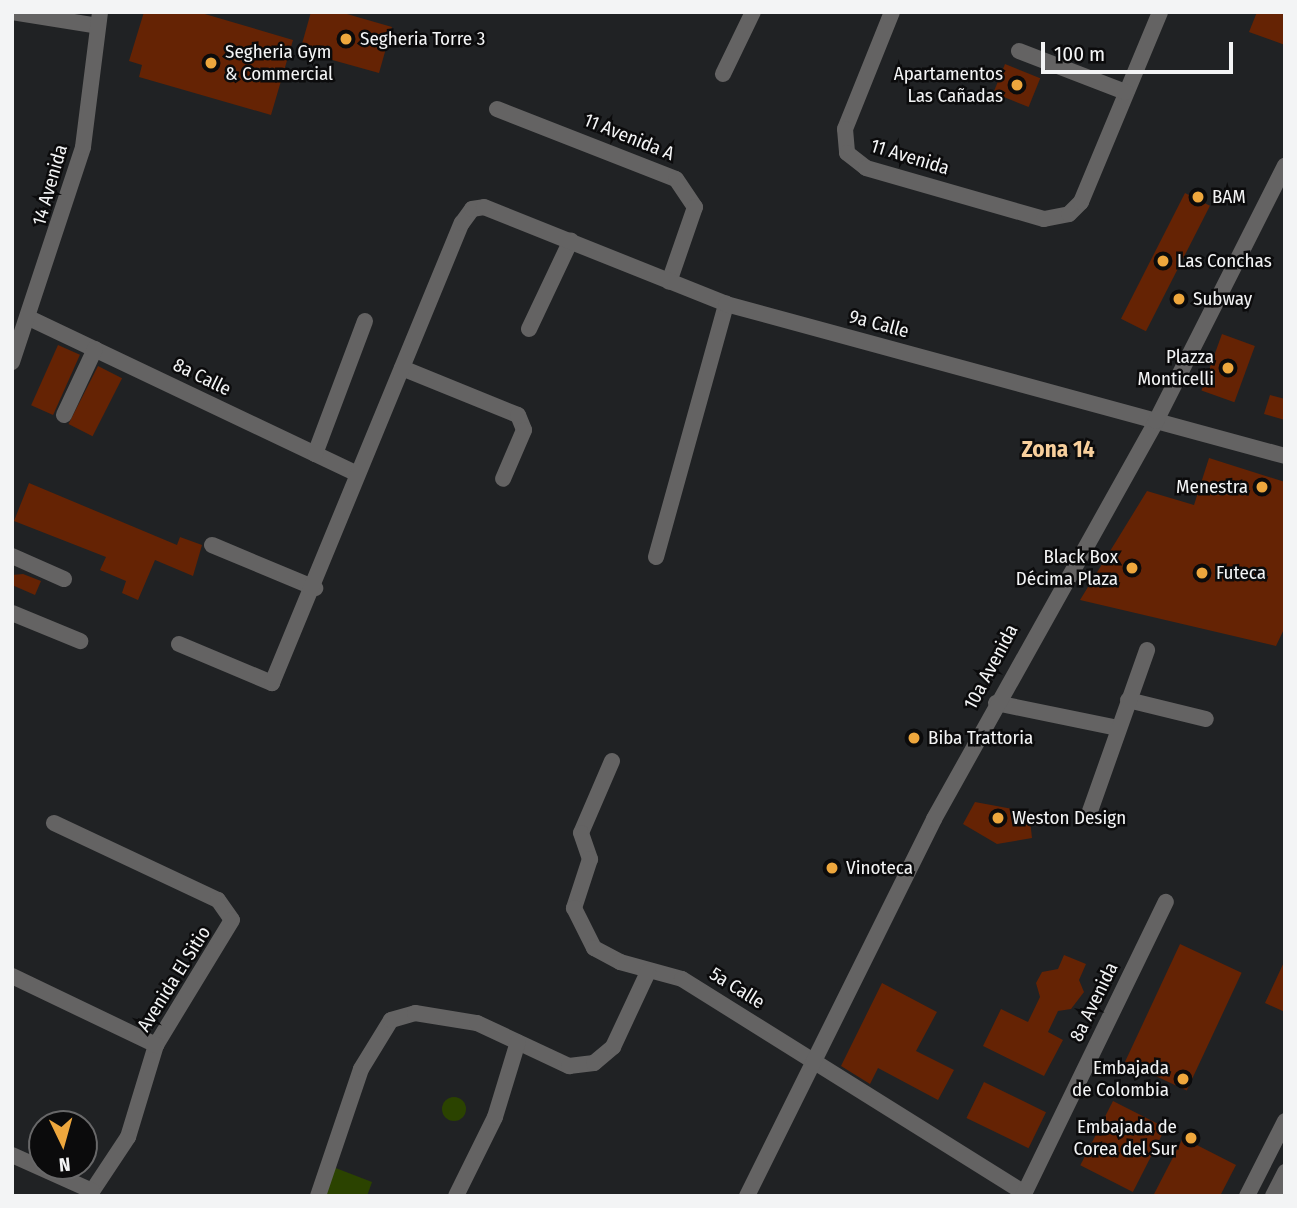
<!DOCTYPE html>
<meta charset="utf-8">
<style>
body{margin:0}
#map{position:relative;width:1297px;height:1208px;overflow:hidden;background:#202224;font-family:"Fira Sans Condensed",sans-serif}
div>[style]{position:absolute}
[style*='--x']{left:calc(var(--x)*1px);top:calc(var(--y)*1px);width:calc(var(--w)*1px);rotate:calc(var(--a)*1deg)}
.green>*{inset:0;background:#2b4300}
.round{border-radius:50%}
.building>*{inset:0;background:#652304;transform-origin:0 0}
.minor>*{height:16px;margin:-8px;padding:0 8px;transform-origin:8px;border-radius:8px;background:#646363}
.dots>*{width:19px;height:19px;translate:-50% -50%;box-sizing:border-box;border:4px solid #0b0b0c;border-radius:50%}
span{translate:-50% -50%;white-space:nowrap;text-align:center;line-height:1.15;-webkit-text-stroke:5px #0b0b0c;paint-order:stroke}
.poi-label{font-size:19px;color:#f3f4f5}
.left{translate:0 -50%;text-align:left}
.right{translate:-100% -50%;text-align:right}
.street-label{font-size:19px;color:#f3f4f5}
.quarter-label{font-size:23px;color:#f7cf9c;font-weight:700}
.frame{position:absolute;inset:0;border:14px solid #f3f4f5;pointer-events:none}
.north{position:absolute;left:28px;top:1110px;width:70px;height:70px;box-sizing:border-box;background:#0b0b0c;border:2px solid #686869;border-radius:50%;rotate:175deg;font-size:19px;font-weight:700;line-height:28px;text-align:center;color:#f3f4f5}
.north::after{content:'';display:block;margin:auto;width:24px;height:32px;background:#eea73d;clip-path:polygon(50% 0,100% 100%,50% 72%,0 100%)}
.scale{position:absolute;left:1041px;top:42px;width:192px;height:32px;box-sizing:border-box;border:4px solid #f3f4f5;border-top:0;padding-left:9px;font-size:21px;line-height:24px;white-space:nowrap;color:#f3f4f5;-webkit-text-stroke:5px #0b0b0c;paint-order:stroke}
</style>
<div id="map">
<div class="green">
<div class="round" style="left:442px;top:1097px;width:24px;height:24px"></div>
<div style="clip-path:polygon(333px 1167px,372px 1182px,367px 1196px,323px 1196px)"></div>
</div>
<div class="building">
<div style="clip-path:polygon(144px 12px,198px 12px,293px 40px,271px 115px,139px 77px,142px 65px,129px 61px)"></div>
<div style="clip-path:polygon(311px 12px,340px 12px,392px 27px,379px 73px,300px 51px)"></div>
<div style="clip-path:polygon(1257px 12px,1285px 12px,1285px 45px,1249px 32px)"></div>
<div style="left:1005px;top:64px;width:38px;height:31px;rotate:22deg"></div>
<div style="left:1185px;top:193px;width:28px;height:141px;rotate:27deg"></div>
<div style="left:1222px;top:334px;width:35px;height:60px;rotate:20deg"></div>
<div style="left:58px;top:345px;width:24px;height:66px;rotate:24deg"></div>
<div style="left:98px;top:366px;width:27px;height:65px;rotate:27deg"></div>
<div style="clip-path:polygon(1270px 395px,1285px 399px,1285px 420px,1264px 414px)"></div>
<div style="clip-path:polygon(1209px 458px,1285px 482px,1285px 627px,1276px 646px,1080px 600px,1147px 491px,1194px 505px)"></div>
<div style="clip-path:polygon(29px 483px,177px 545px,180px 537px,202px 545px,193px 576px,155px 560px,138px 600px,122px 593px,126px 581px,100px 570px,106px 557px,14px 521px)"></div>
<div style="clip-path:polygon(23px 574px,41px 581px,35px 595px,12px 585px,12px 575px)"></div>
<div style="clip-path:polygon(975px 802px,1029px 812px,1032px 838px,997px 844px,963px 824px)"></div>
<div style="left:1180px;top:944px;width:68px;height:130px;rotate:25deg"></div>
<div style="clip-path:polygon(1064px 955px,1086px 964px,1079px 980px,1084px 992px,1071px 1009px,1058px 1011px,1048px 1032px,1063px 1040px,1044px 1076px,983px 1046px,1001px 1009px,1028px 1022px,1040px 997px,1036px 983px,1042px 972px,1058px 969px)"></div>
<div style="clip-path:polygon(1285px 960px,1285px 1012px,1265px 1003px)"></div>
<div style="clip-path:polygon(882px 983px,937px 1012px,916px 1051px,954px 1070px,938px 1100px,878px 1068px,870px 1084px,841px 1066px)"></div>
<div style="left:984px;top:1082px;width:69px;height:40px;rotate:26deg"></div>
<div style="left:1113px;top:1101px;width:59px;height:72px;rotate:27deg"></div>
<div style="clip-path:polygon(1183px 1138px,1236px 1165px,1220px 1196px,1153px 1196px)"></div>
</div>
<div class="minor">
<div style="--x:12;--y:12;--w:87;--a:9.2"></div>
<div style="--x:892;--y:12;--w:126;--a:111.9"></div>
<div style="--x:845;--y:129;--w:24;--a:85"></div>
<div style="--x:847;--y:153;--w:24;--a:38"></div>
<div style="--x:866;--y:168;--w:185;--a:16"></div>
<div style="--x:1044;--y:219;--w:25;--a:-11"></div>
<div style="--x:1069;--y:214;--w:17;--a:-45"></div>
<div style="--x:1081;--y:202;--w:206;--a:-67.4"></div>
<div style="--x:1019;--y:51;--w:114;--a:21.1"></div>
<div style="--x:723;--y:74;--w:69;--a:-64.2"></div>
<div style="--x:497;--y:109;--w:192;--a:21.4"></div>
<div style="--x:676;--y:179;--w:34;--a:56"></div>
<div style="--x:695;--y:207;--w:79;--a:109.1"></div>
<div style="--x:29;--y:318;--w:363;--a:25.4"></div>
<div style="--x:529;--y:329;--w:98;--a:-64.7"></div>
<div style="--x:12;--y:362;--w:226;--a:-71.7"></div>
<div style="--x:83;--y:147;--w:136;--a:-82.8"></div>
<div style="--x:402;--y:368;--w:125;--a:22.1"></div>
<div style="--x:518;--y:415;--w:16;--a:68"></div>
<div style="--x:524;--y:430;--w:53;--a:113.2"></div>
<div style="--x:64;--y:415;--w:73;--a:-64.8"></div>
<div style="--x:315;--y:454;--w:142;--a:-69.4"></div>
<div style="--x:212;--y:545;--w:112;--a:22.7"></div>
<div style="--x:12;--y:556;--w:57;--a:23.9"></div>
<div style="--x:656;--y:557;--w:263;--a:-74.5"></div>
<div style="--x:12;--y:613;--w:74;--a:22.4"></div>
<div style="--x:179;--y:644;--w:101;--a:22.8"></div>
<div style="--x:272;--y:683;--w:498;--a:-67.6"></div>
<div style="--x:462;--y:223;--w:17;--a:-54"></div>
<div style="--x:472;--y:209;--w:12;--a:-9"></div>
<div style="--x:484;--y:207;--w:261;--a:21.8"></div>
<div style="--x:726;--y:304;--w:579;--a:15.21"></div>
<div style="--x:1128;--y:700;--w:80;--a:13.7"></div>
<div style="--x:996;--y:703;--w:125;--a:11.6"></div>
<div style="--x:612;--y:761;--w:78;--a:113.3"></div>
<div style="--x:581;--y:833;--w:28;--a:71"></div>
<div style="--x:590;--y:859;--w:52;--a:108.1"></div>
<div style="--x:574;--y:908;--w:45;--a:63.4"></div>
<div style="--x:594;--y:948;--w:30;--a:28"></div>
<div style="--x:620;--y:962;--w:64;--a:15.3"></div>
<div style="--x:682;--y:979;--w:403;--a:32"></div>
<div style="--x:1089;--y:814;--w:174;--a:-70.5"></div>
<div style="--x:54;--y:823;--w:181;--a:25.2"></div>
<div style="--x:218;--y:900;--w:24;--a:55"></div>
<div style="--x:232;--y:920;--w:146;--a:121.3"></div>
<div style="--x:156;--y:1045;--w:96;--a:106.9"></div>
<div style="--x:128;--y:1137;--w:71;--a:123.5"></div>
<div style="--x:12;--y:976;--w:160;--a:25.6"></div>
<div style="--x:12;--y:1155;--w:88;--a:24.2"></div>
<div style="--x:318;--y:1196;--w:134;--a:-71.3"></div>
<div style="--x:361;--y:1069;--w:57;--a:-58.5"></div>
<div style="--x:391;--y:1020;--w:25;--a:-16"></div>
<div style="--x:415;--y:1013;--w:63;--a:9.2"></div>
<div style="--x:477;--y:1023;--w:102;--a:25.1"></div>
<div style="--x:569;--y:1066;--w:25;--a:-7"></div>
<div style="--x:594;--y:1063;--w:25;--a:-40"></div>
<div style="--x:613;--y:1047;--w:83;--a:-65"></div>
<div style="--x:456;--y:1196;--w:88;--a:-63.7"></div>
<div style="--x:495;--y:1117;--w:78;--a:-73"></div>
<div style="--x:747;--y:1196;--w:421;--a:-63.6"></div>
<div style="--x:934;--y:819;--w:456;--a:-60.8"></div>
<div style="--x:1156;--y:421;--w:286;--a:-63.2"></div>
<div style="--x:1023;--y:1196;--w:327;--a:-64.1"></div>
<div style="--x:1247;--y:1196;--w:84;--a:-63.1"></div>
<div style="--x:1273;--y:1196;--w:27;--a:-63"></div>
</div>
<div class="dots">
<div style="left:346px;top:39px;background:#eea73d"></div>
<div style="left:211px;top:63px;background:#eea73d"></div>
<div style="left:1017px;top:85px;background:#eea73d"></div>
<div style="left:1198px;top:197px;background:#eea73d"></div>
<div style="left:1163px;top:261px;background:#eea73d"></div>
<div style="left:1179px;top:299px;background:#eea73d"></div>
<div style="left:1228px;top:368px;background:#eea73d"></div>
<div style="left:1262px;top:487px;background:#eea73d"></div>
<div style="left:1132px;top:568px;background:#eea73d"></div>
<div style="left:1202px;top:573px;background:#eea73d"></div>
<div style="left:914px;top:738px;background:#eea73d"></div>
<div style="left:998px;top:818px;background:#eea73d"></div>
<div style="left:832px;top:868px;background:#eea73d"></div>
<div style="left:1183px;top:1079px;background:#eea73d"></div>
<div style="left:1191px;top:1138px;background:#eea73d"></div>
</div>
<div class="poi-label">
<span class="left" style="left:360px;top:39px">Segheria Torre 3</span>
<span class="left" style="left:225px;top:63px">Segheria Gym<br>&amp; Commercial</span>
<span class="right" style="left:1003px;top:85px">Apartamentos<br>Las Cañadas</span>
<span class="left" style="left:1212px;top:197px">BAM</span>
<span class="left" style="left:1177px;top:261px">Las Conchas</span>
<span class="left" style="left:1193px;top:299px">Subway</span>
<span class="right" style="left:1214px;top:368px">Plazza<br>Monticelli</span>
<span class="right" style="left:1248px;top:487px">Menestra</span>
<span class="right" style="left:1118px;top:568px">Black Box<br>Décima Plaza</span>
<span class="left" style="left:1216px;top:573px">Futeca</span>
<span class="left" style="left:928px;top:738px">Biba Trattoria</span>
<span class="left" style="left:1012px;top:818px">Weston Design</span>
<span class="left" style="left:846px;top:868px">Vinoteca</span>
<span class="right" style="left:1169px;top:1079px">Embajada<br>de Colombia</span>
<span class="right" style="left:1177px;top:1138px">Embajada de<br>Corea del Sur</span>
</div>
<div class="street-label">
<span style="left:629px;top:137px;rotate:22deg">11 Avenida A</span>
<span style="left:910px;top:157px;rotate:17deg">11 Avenida</span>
<span style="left:50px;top:185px;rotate:-74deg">14 Avenida</span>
<span style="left:879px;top:324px;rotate:15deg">9a Calle</span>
<span style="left:202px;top:377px;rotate:26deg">8a Calle</span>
<span style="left:991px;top:667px;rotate:-62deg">10a Avenida</span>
<span style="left:174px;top:979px;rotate:-58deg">Avenida El Sitio</span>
<span style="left:737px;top:988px;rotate:32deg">5a Calle</span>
<span style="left:1094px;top:1002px;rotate:-64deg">8a Avenida</span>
</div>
<div class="quarter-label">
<span style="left:1058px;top:449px">Zona 14</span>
</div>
<div class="frame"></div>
<div class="north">N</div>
<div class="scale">100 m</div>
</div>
